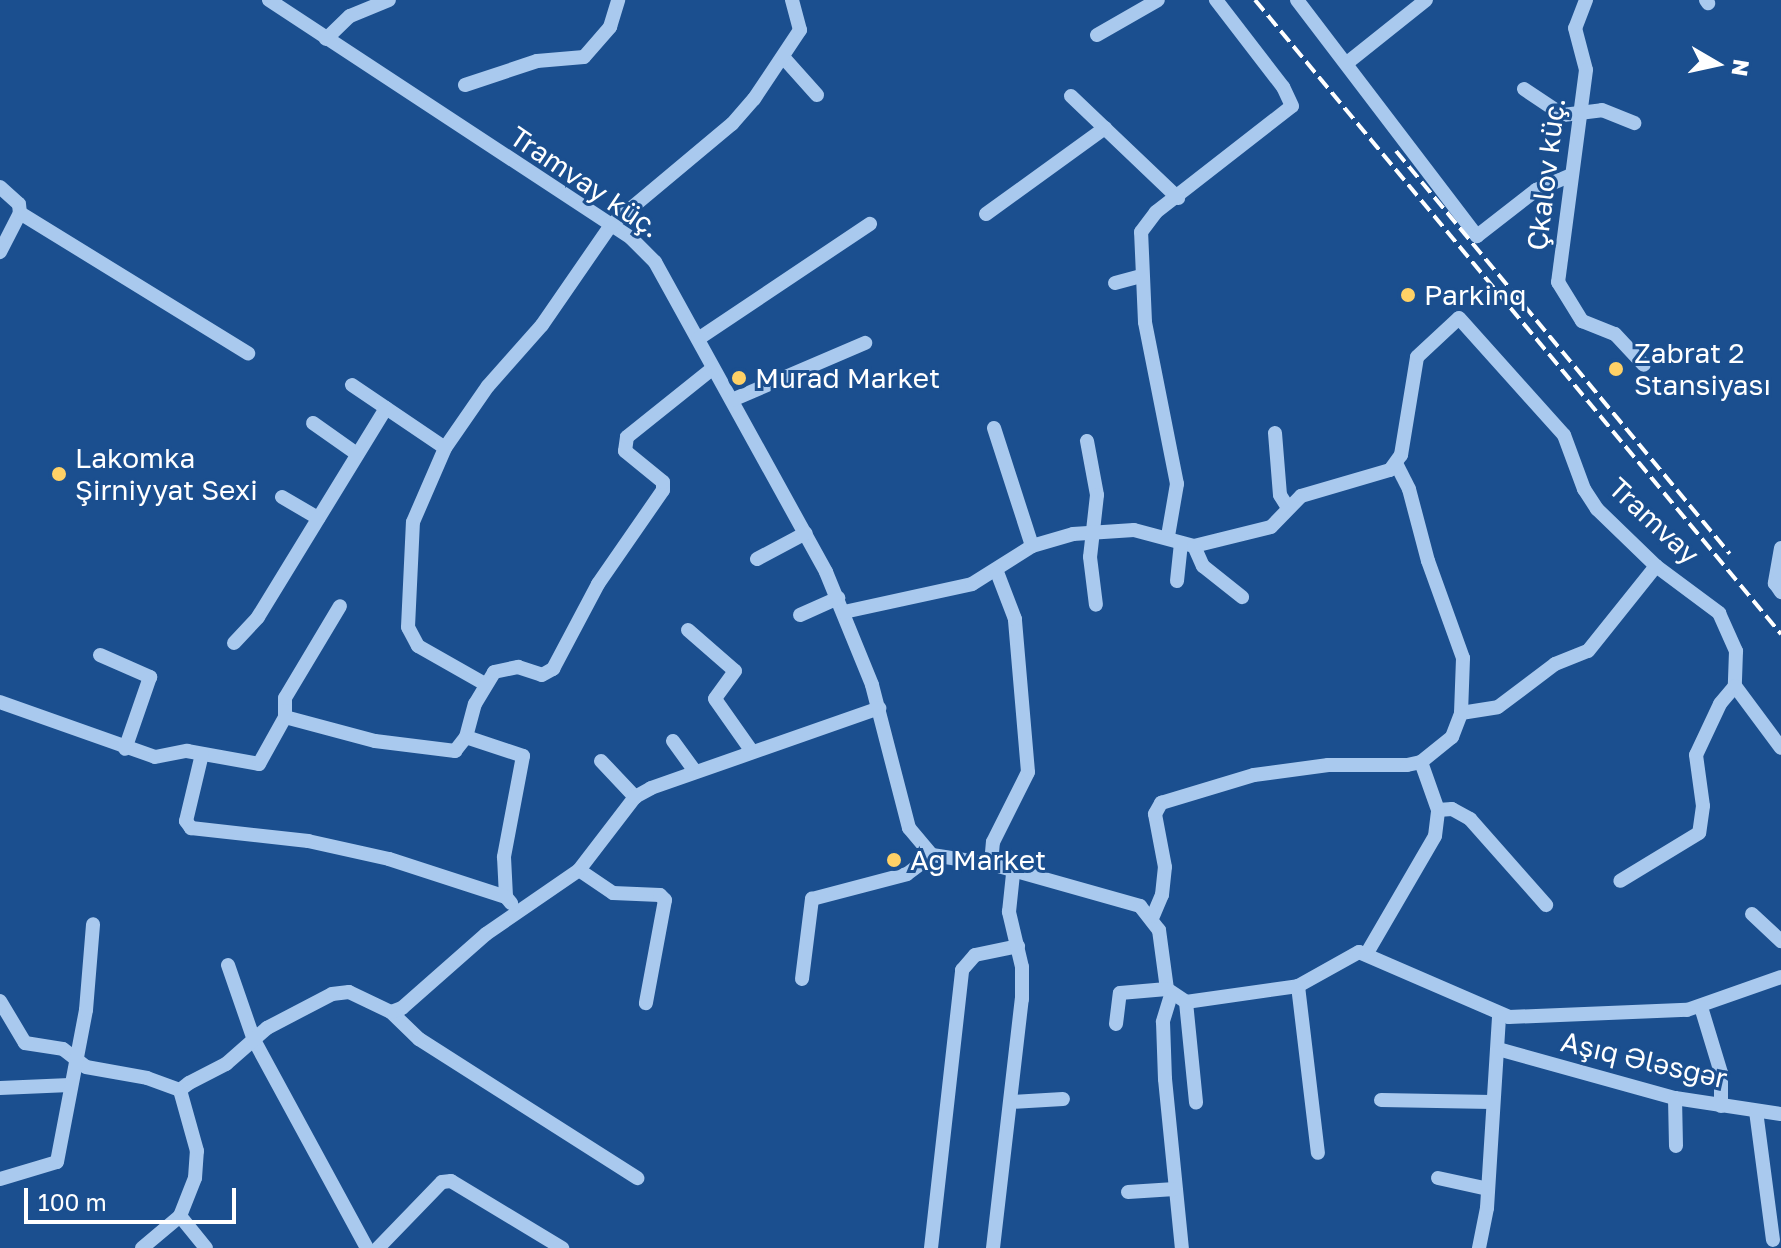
<!DOCTYPE html>
<meta charset="utf-8">
<style>
body{margin:0}
#map{position:relative;width:1781px;height:1248px;overflow:hidden;background:#1b4f8f;font-family:"Golos Text",sans-serif}
div>[style]{position:absolute}
[style*='--x']{left:calc(var(--x)*1px);top:calc(var(--y)*1px);width:calc(var(--w)*1px);rotate:calc(var(--a)*1deg)}
.minor>*{height:14px;margin:-7px;padding:0 7px;transform-origin:7px;border-radius:7px;background:#a9c9ee}
.rail>*{height:4px;margin-top:-2px;transform-origin:0;background:repeating-linear-gradient(90deg,#fff 0 14px,transparent 0 20px)}
.dots>*{width:22px;height:22px;translate:-50% -50%;box-sizing:border-box;border:4px solid #1b4f8f;border-radius:50%}
span{translate:-50% -50%;white-space:nowrap;text-align:center;line-height:1.15;-webkit-text-stroke:6px #1b4f8f;paint-order:stroke}
.street-label{font-size:28px;color:#fff}
.poi-label{font-size:28px;color:#fff}
.left{translate:0 -50%;text-align:left}
.north{position:absolute;left:1677px;top:24px;width:80px;height:80px;-webkit-text-stroke:6px #1b4f8f;paint-order:stroke;rotate:99deg;font-size:22px;font-weight:700;line-height:32px;text-align:center;color:#fff}
.north::after{content:'';display:block;margin:auto;width:28px;height:36px;background:#fff;clip-path:polygon(50% 0,100% 100%,50% 72%,0 100%)}
.scale{position:absolute;left:24px;top:1188px;width:212px;height:36px;box-sizing:border-box;border:4px solid #fff;border-top:0;padding-left:10px;font-size:24px;line-height:28px;white-space:nowrap;color:#fff;-webkit-text-stroke:6px #1b4f8f;paint-order:stroke}
</style>
<div id="map">
<div class="minor">
<div style="--x:269;--y:0;--w:433;--a:33.3"></div>
<div style="--x:631;--y:238;--w:34;--a:45"></div>
<div style="--x:655;--y:262;--w:354;--a:61.1"></div>
<div style="--x:826;--y:572;--w:122;--a:67.8"></div>
<div style="--x:872;--y:685;--w:148;--a:75.5"></div>
<div style="--x:909;--y:828;--w:35;--a:50"></div>
<div style="--x:932;--y:855;--w:60;--a:8.7"></div>
<div style="--x:991;--y:864;--w:155;--a:15.7"></div>
<div style="--x:1140;--y:906;--w:31;--a:52"></div>
<div style="--x:1159;--y:930;--w:60;--a:82.3"></div>
<div style="--x:1167;--y:989;--w:23;--a:34"></div>
<div style="--x:1186;--y:1002;--w:113;--a:-8.1"></div>
<div style="--x:1298;--y:986;--w:70;--a:-29.1"></div>
<div style="--x:1359;--y:952;--w:163;--a:23.4"></div>
<div style="--x:1509;--y:1017;--w:178;--a:-2.3"></div>
<div style="--x:1687;--y:1010;--w:100;--a:-19.3"></div>
<div style="--x:1297;--y:0;--w:297;--a:52.7"></div>
<div style="--x:1477;--y:236;--w:75;--a:-37.9"></div>
<div style="--x:1536;--y:190;--w:36;--a:-23"></div>
<div style="--x:1586;--y:0;--w:30;--a:111"></div>
<div style="--x:1575;--y:28;--w:43;--a:75.3"></div>
<div style="--x:1586;--y:70;--w:214;--a:97.5"></div>
<div style="--x:1558;--y:282;--w:46;--a:58.4"></div>
<div style="--x:1582;--y:321;--w:35;--a:22"></div>
<div style="--x:1615;--y:334;--w:42;--a:46.9"></div>
<div style="--x:1706;--y:0;--w:4;--a:56"></div>
<div style="--x:1097;--y:35;--w:70;--a:-29.8"></div>
<div style="--x:326;--y:39;--w:33;--a:-44"></div>
<div style="--x:350;--y:16;--w:42;--a:-22.3"></div>
<div style="--x:783;--y:57;--w:51;--a:48.2"></div>
<div style="--x:1347;--y:63;--w:101;--a:-38.6"></div>
<div style="--x:465;--y:85;--w:76;--a:-18.4"></div>
<div style="--x:537;--y:61;--w:47;--a:-4.9"></div>
<div style="--x:584;--y:57;--w:40;--a:-49"></div>
<div style="--x:610;--y:27;--w:28;--a:-73"></div>
<div style="--x:1524;--y:89;--w:47;--a:33.7"></div>
<div style="--x:1563;--y:115;--w:39;--a:-7"></div>
<div style="--x:1602;--y:110;--w:35;--a:22"></div>
<div style="--x:1071;--y:96;--w:148;--a:43.6"></div>
<div style="--x:0;--y:187;--w:25;--a:42"></div>
<div style="--x:19;--y:204;--w:9;--a:84"></div>
<div style="--x:20;--y:213;--w:44;--a:117.1"></div>
<div style="--x:20;--y:213;--w:268;--a:31.6"></div>
<div style="--x:986;--y:214;--w:147;--a:-35.9"></div>
<div style="--x:1115;--y:283;--w:27;--a:-15"></div>
<div style="--x:698;--y:339;--w:207;--a:-33.8"></div>
<div style="--x:352;--y:385;--w:112;--a:34.1"></div>
<div style="--x:732;--y:400;--w:145;--a:-23.2"></div>
<div style="--x:313;--y:423;--w:54;--a:35.2"></div>
<div style="--x:994;--y:428;--w:124;--a:72.1"></div>
<div style="--x:1275;--y:433;--w:62;--a:85.4"></div>
<div style="--x:1280;--y:495;--w:13;--a:58"></div>
<div style="--x:1087;--y:441;--w:55;--a:79.5"></div>
<div style="--x:1097;--y:495;--w:62;--a:96.4"></div>
<div style="--x:1090;--y:557;--w:48;--a:82.9"></div>
<div style="--x:282;--y:497;--w:42;--a:30.3"></div>
<div style="--x:1168;--y:536;--w:53;--a:-80.2"></div>
<div style="--x:1177;--y:484;--w:165;--a:-101.2"></div>
<div style="--x:1145;--y:322;--w:90;--a:-92.5"></div>
<div style="--x:1141;--y:232;--w:25;--a:-53"></div>
<div style="--x:1156;--y:212;--w:172;--a:-37.9"></div>
<div style="--x:1292;--y:106;--w:21;--a:-115"></div>
<div style="--x:1283;--y:87;--w:110;--a:-127.6"></div>
<div style="--x:1194;--y:546;--w:22;--a:66"></div>
<div style="--x:1203;--y:566;--w:50;--a:38.5"></div>
<div style="--x:1781;--y:548;--w:36;--a:100"></div>
<div style="--x:1775;--y:583;--w:11;--a:56"></div>
<div style="--x:757;--y:559;--w:55;--a:-28"></div>
<div style="--x:1177;--y:581;--w:38;--a:-84"></div>
<div style="--x:844;--y:612;--w:131;--a:-12.3"></div>
<div style="--x:972;--y:584;--w:71;--a:-32.3"></div>
<div style="--x:1032;--y:546;--w:43;--a:-16.3"></div>
<div style="--x:1073;--y:534;--w:61;--a:-3.8"></div>
<div style="--x:1134;--y:530;--w:62;--a:14.9"></div>
<div style="--x:1194;--y:546;--w:79;--a:-13.9"></div>
<div style="--x:1271;--y:527;--w:43;--a:-45.9"></div>
<div style="--x:1301;--y:496;--w:93;--a:-16.3"></div>
<div style="--x:1390;--y:470;--w:19;--a:-54"></div>
<div style="--x:1401;--y:455;--w:99;--a:-80.7"></div>
<div style="--x:1417;--y:357;--w:57;--a:-42.9"></div>
<div style="--x:1459;--y:318;--w:157;--a:48.1"></div>
<div style="--x:1564;--y:435;--w:58;--a:69.7"></div>
<div style="--x:1584;--y:489;--w:24;--a:57"></div>
<div style="--x:1597;--y:509;--w:82;--a:44"></div>
<div style="--x:1656;--y:566;--w:79;--a:36.7"></div>
<div style="--x:1719;--y:613;--w:42;--a:65.9"></div>
<div style="--x:1736;--y:651;--w:35;--a:92"></div>
<div style="--x:1735;--y:686;--w:23;--a:130"></div>
<div style="--x:1720;--y:704;--w:56;--a:115.2"></div>
<div style="--x:1696;--y:755;--w:51;--a:82.2"></div>
<div style="--x:1703;--y:806;--w:27;--a:98"></div>
<div style="--x:1699;--y:833;--w:92;--a:148.7"></div>
<div style="--x:800;--y:615;--w:42;--a:-24.1"></div>
<div style="--x:688;--y:630;--w:62;--a:41.1"></div>
<div style="--x:735;--y:671;--w:34;--a:126"></div>
<div style="--x:715;--y:699;--w:62;--a:54.8"></div>
<div style="--x:234;--y:643;--w:35;--a:-47"></div>
<div style="--x:258;--y:617;--w:245;--a:-58.5"></div>
<div style="--x:100;--y:655;--w:55;--a:23.7"></div>
<div style="--x:150;--y:677;--w:76;--a:109.1"></div>
<div style="--x:485;--y:684;--w:77;--a:-150.4"></div>
<div style="--x:418;--y:646;--w:21;--a:-118"></div>
<div style="--x:408;--y:627;--w:105;--a:-87.3"></div>
<div style="--x:413;--y:522;--w:81;--a:-66.6"></div>
<div style="--x:445;--y:448;--w:75;--a:-55.3"></div>
<div style="--x:488;--y:386;--w:81;--a:-48.5"></div>
<div style="--x:542;--y:325;--w:121;--a:-55.4"></div>
<div style="--x:611;--y:225;--w:158;--a:-39.9"></div>
<div style="--x:732;--y:124;--w:33;--a:-49"></div>
<div style="--x:754;--y:99;--w:83;--a:-56.3"></div>
<div style="--x:800;--y:30;--w:31;--a:-105"></div>
<div style="--x:1735;--y:686;--w:77;--a:53.4"></div>
<div style="--x:0;--y:702;--w:164;--a:19.5"></div>
<div style="--x:155;--y:757;--w:33;--a:-11"></div>
<div style="--x:187;--y:751;--w:73;--a:10.2"></div>
<div style="--x:259;--y:764;--w:54;--a:-61"></div>
<div style="--x:285;--y:717;--w:93;--a:14.9"></div>
<div style="--x:375;--y:741;--w:81;--a:7.1"></div>
<div style="--x:455;--y:751;--w:18;--a:-52"></div>
<div style="--x:466;--y:737;--w:34;--a:-75"></div>
<div style="--x:475;--y:704;--w:37;--a:-59"></div>
<div style="--x:494;--y:672;--w:25;--a:-12"></div>
<div style="--x:518;--y:667;--w:25;--a:18"></div>
<div style="--x:542;--y:675;--w:13;--a:-29"></div>
<div style="--x:553;--y:669;--w:96;--a:-62.1"></div>
<div style="--x:598;--y:584;--w:114;--a:-55.3"></div>
<div style="--x:663;--y:490;--w:8;--a:-90"></div>
<div style="--x:663;--y:482;--w:49;--a:-140.8"></div>
<div style="--x:625;--y:451;--w:14;--a:-82"></div>
<div style="--x:627;--y:437;--w:110;--a:-38.7"></div>
<div style="--x:1461;--y:713;--w:37;--a:-9"></div>
<div style="--x:1498;--y:707;--w:71;--a:-37"></div>
<div style="--x:1555;--y:664;--w:35;--a:-22"></div>
<div style="--x:1588;--y:651;--w:109;--a:-51.3"></div>
<div style="--x:285;--y:717;--w:19;--a:-90"></div>
<div style="--x:285;--y:698;--w:107;--a:-59.1"></div>
<div style="--x:466;--y:737;--w:60;--a:18.4"></div>
<div style="--x:523;--y:756;--w:103;--a:100.7"></div>
<div style="--x:504;--y:857;--w:40;--a:87.1"></div>
<div style="--x:506;--y:897;--w:8;--a:50"></div>
<div style="--x:673;--y:741;--w:36;--a:54"></div>
<div style="--x:202;--y:754;--w:69;--a:103.4"></div>
<div style="--x:186;--y:821;--w:9;--a:54"></div>
<div style="--x:191;--y:828;--w:118;--a:6.3"></div>
<div style="--x:308;--y:841;--w:83;--a:12.5"></div>
<div style="--x:389;--y:859;--w:123;--a:18"></div>
<div style="--x:601;--y:761;--w:50;--a:46.6"></div>
<div style="--x:1438;--y:810;--w:14;--a:-4"></div>
<div style="--x:1452;--y:809;--w:21;--a:29"></div>
<div style="--x:1470;--y:819;--w:115;--a:48.5"></div>
<div style="--x:991;--y:864;--w:22;--a:-85"></div>
<div style="--x:993;--y:842;--w:78;--a:-63.4"></div>
<div style="--x:1028;--y:772;--w:154;--a:-94.9"></div>
<div style="--x:1015;--y:619;--w:50;--a:-111"></div>
<div style="--x:579;--y:870;--w:41;--a:34.1"></div>
<div style="--x:613;--y:893;--w:47;--a:2.4"></div>
<div style="--x:660;--y:895;--w:7;--a:45"></div>
<div style="--x:665;--y:900;--w:105;--a:100.5"></div>
<div style="--x:1752;--y:914;--w:40;--a:43"></div>
<div style="--x:1153;--y:916;--w:23;--a:-67"></div>
<div style="--x:1162;--y:895;--w:28;--a:-84"></div>
<div style="--x:1165;--y:867;--w:54;--a:-100.7"></div>
<div style="--x:1155;--y:814;--w:13;--a:-61"></div>
<div style="--x:1161;--y:803;--w:97;--a:-16.8"></div>
<div style="--x:1254;--y:775;--w:75;--a:-7.7"></div>
<div style="--x:1328;--y:765;--w:79;--a:0"></div>
<div style="--x:1407;--y:765;--w:14;--a:-12"></div>
<div style="--x:1421;--y:762;--w:40;--a:-39"></div>
<div style="--x:1452;--y:737;--w:26;--a:-69"></div>
<div style="--x:1461;--y:713;--w:55;--a:-87.9"></div>
<div style="--x:1463;--y:658;--w:103;--a:-109.8"></div>
<div style="--x:1428;--y:561;--w:74;--a:-104.8"></div>
<div style="--x:1409;--y:489;--w:28;--a:-117"></div>
<div style="--x:1367;--y:953;--w:135;--a:-59.8"></div>
<div style="--x:1435;--y:836;--w:26;--a:-83"></div>
<div style="--x:1438;--y:810;--w:51;--a:-109.5"></div>
<div style="--x:228;--y:965;--w:79;--a:70.9"></div>
<div style="--x:254;--y:1040;--w:237;--a:61.5"></div>
<div style="--x:802;--y:979;--w:81;--a:-82.9"></div>
<div style="--x:812;--y:899;--w:98;--a:-14.7"></div>
<div style="--x:907;--y:874;--w:31;--a:-37"></div>
<div style="--x:1298;--y:986;--w:168;--a:83.2"></div>
<div style="--x:1171;--y:995;--w:28;--a:107"></div>
<div style="--x:1163;--y:1022;--w:57;--a:88"></div>
<div style="--x:1165;--y:1079;--w:170;--a:84.3"></div>
<div style="--x:0;--y:1001;--w:49;--a:59.2"></div>
<div style="--x:25;--y:1043;--w:38;--a:9"></div>
<div style="--x:63;--y:1049;--w:29;--a:38"></div>
<div style="--x:86;--y:1067;--w:62;--a:10.2"></div>
<div style="--x:147;--y:1078;--w:35;--a:20"></div>
<div style="--x:1186;--y:1002;--w:101;--a:84.3"></div>
<div style="--x:1701;--y:1007;--w:69;--a:73.1"></div>
<div style="--x:1721;--y:1073;--w:33;--a:90"></div>
<div style="--x:391;--y:1012;--w:39;--a:44"></div>
<div style="--x:419;--y:1039;--w:259;--a:32.5"></div>
<div style="--x:1116;--y:1024;--w:31;--a:-83"></div>
<div style="--x:1120;--y:993;--w:47;--a:-4.9"></div>
<div style="--x:1498;--y:1049;--w:184;--a:15.5"></div>
<div style="--x:1675;--y:1098;--w:107;--a:8.6"></div>
<div style="--x:0;--y:1088;--w:70;--a:-2.5"></div>
<div style="--x:1675;--y:1098;--w:48;--a:88.8"></div>
<div style="--x:1381;--y:1100;--w:111;--a:1"></div>
<div style="--x:1011;--y:1102;--w:52;--a:-3.3"></div>
<div style="--x:1756;--y:1111;--w:130;--a:82.5"></div>
<div style="--x:1438;--y:1178;--w:51;--a:12.4"></div>
<div style="--x:0;--y:1179;--w:59;--a:-16.6"></div>
<div style="--x:57;--y:1162;--w:155;--a:-79.2"></div>
<div style="--x:86;--y:1010;--w:86;--a:-85.3"></div>
<div style="--x:1128;--y:1192;--w:47;--a:-3.7"></div>
<div style="--x:180;--y:1216;--w:41;--a:50.9"></div>
<div style="--x:142;--y:1248;--w:50;--a:-40.1"></div>
<div style="--x:180;--y:1216;--w:41;--a:-68.5"></div>
<div style="--x:195;--y:1178;--w:27;--a:-86"></div>
<div style="--x:197;--y:1151;--w:63;--a:-105.6"></div>
<div style="--x:180;--y:1090;--w:11;--a:-38"></div>
<div style="--x:189;--y:1083;--w:42;--a:-27.2"></div>
<div style="--x:226;--y:1064;--w:55;--a:-41.3"></div>
<div style="--x:267;--y:1028;--w:73;--a:-27.6"></div>
<div style="--x:332;--y:994;--w:17;--a:-7"></div>
<div style="--x:349;--y:992;--w:47;--a:25.5"></div>
<div style="--x:391;--y:1012;--w:12;--a:-20"></div>
<div style="--x:402;--y:1008;--w:112;--a:-41.4"></div>
<div style="--x:486;--y:934;--w:113;--a:-34.5"></div>
<div style="--x:579;--y:870;--w:92;--a:-52.5"></div>
<div style="--x:635;--y:797;--w:18;--a:-29"></div>
<div style="--x:651;--y:788;--w:242;--a:-19.3"></div>
<div style="--x:378;--y:1248;--w:92;--a:-45.9"></div>
<div style="--x:442;--y:1182;--w:9;--a:-6"></div>
<div style="--x:451;--y:1181;--w:130;--a:31.1"></div>
<div style="--x:931;--y:1248;--w:280;--a:-83.6"></div>
<div style="--x:962;--y:970;--w:20;--a:-49"></div>
<div style="--x:975;--y:955;--w:44;--a:-11.8"></div>
<div style="--x:993;--y:1248;--w:251;--a:-83.4"></div>
<div style="--x:1022;--y:999;--w:32;--a:-90"></div>
<div style="--x:1022;--y:967;--w:57;--a:-103.3"></div>
<div style="--x:1009;--y:912;--w:39;--a:-84"></div>
<div style="--x:1479;--y:1248;--w:41;--a:-78.7"></div>
<div style="--x:1487;--y:1208;--w:192;--a:-86.4"></div>
</div>
<div class="rail">
<div style="--x:1255;--y:0;--w:824;--a:50.32"></div>
<div style="--x:1396;--y:151;--w:523;--a:50.35"></div>
</div>
<div class="dots">
<div style="left:1408px;top:295px;background:#ffd166"></div>
<div style="left:1616px;top:369px;background:#ffd166"></div>
<div style="left:739px;top:378px;background:#ffd166"></div>
<div style="left:59px;top:474px;background:#ffd166"></div>
<div style="left:894px;top:860px;background:#ffd166"></div>
</div>
<div class="street-label">
<span style="left:1546px;top:174px;rotate:-83deg">Çkalov küç.</span>
<span style="left:585px;top:182px;rotate:34deg">Tramvay küç.</span>
<span style="left:1654px;top:521px;rotate:43deg">Tramvay</span>
<span style="left:1644px;top:1060px;rotate:13deg">Aşıq Ələsgər</span>
</div>
<div class="poi-label">
<span class="left" style="left:1424px;top:295px">Parkinq</span>
<span class="left" style="left:1634px;top:369px">Zabrat 2<br>Stansiyası</span>
<span class="left" style="left:755px;top:378px">Murad Market</span>
<span class="left" style="left:75px;top:474px">Lakomka<br>Şirniyyat Sexi</span>
<span class="left" style="left:910px;top:860px">Ağ Market</span>
</div>
<div class="north">N</div>
<div class="scale">100 m</div>
</div>
